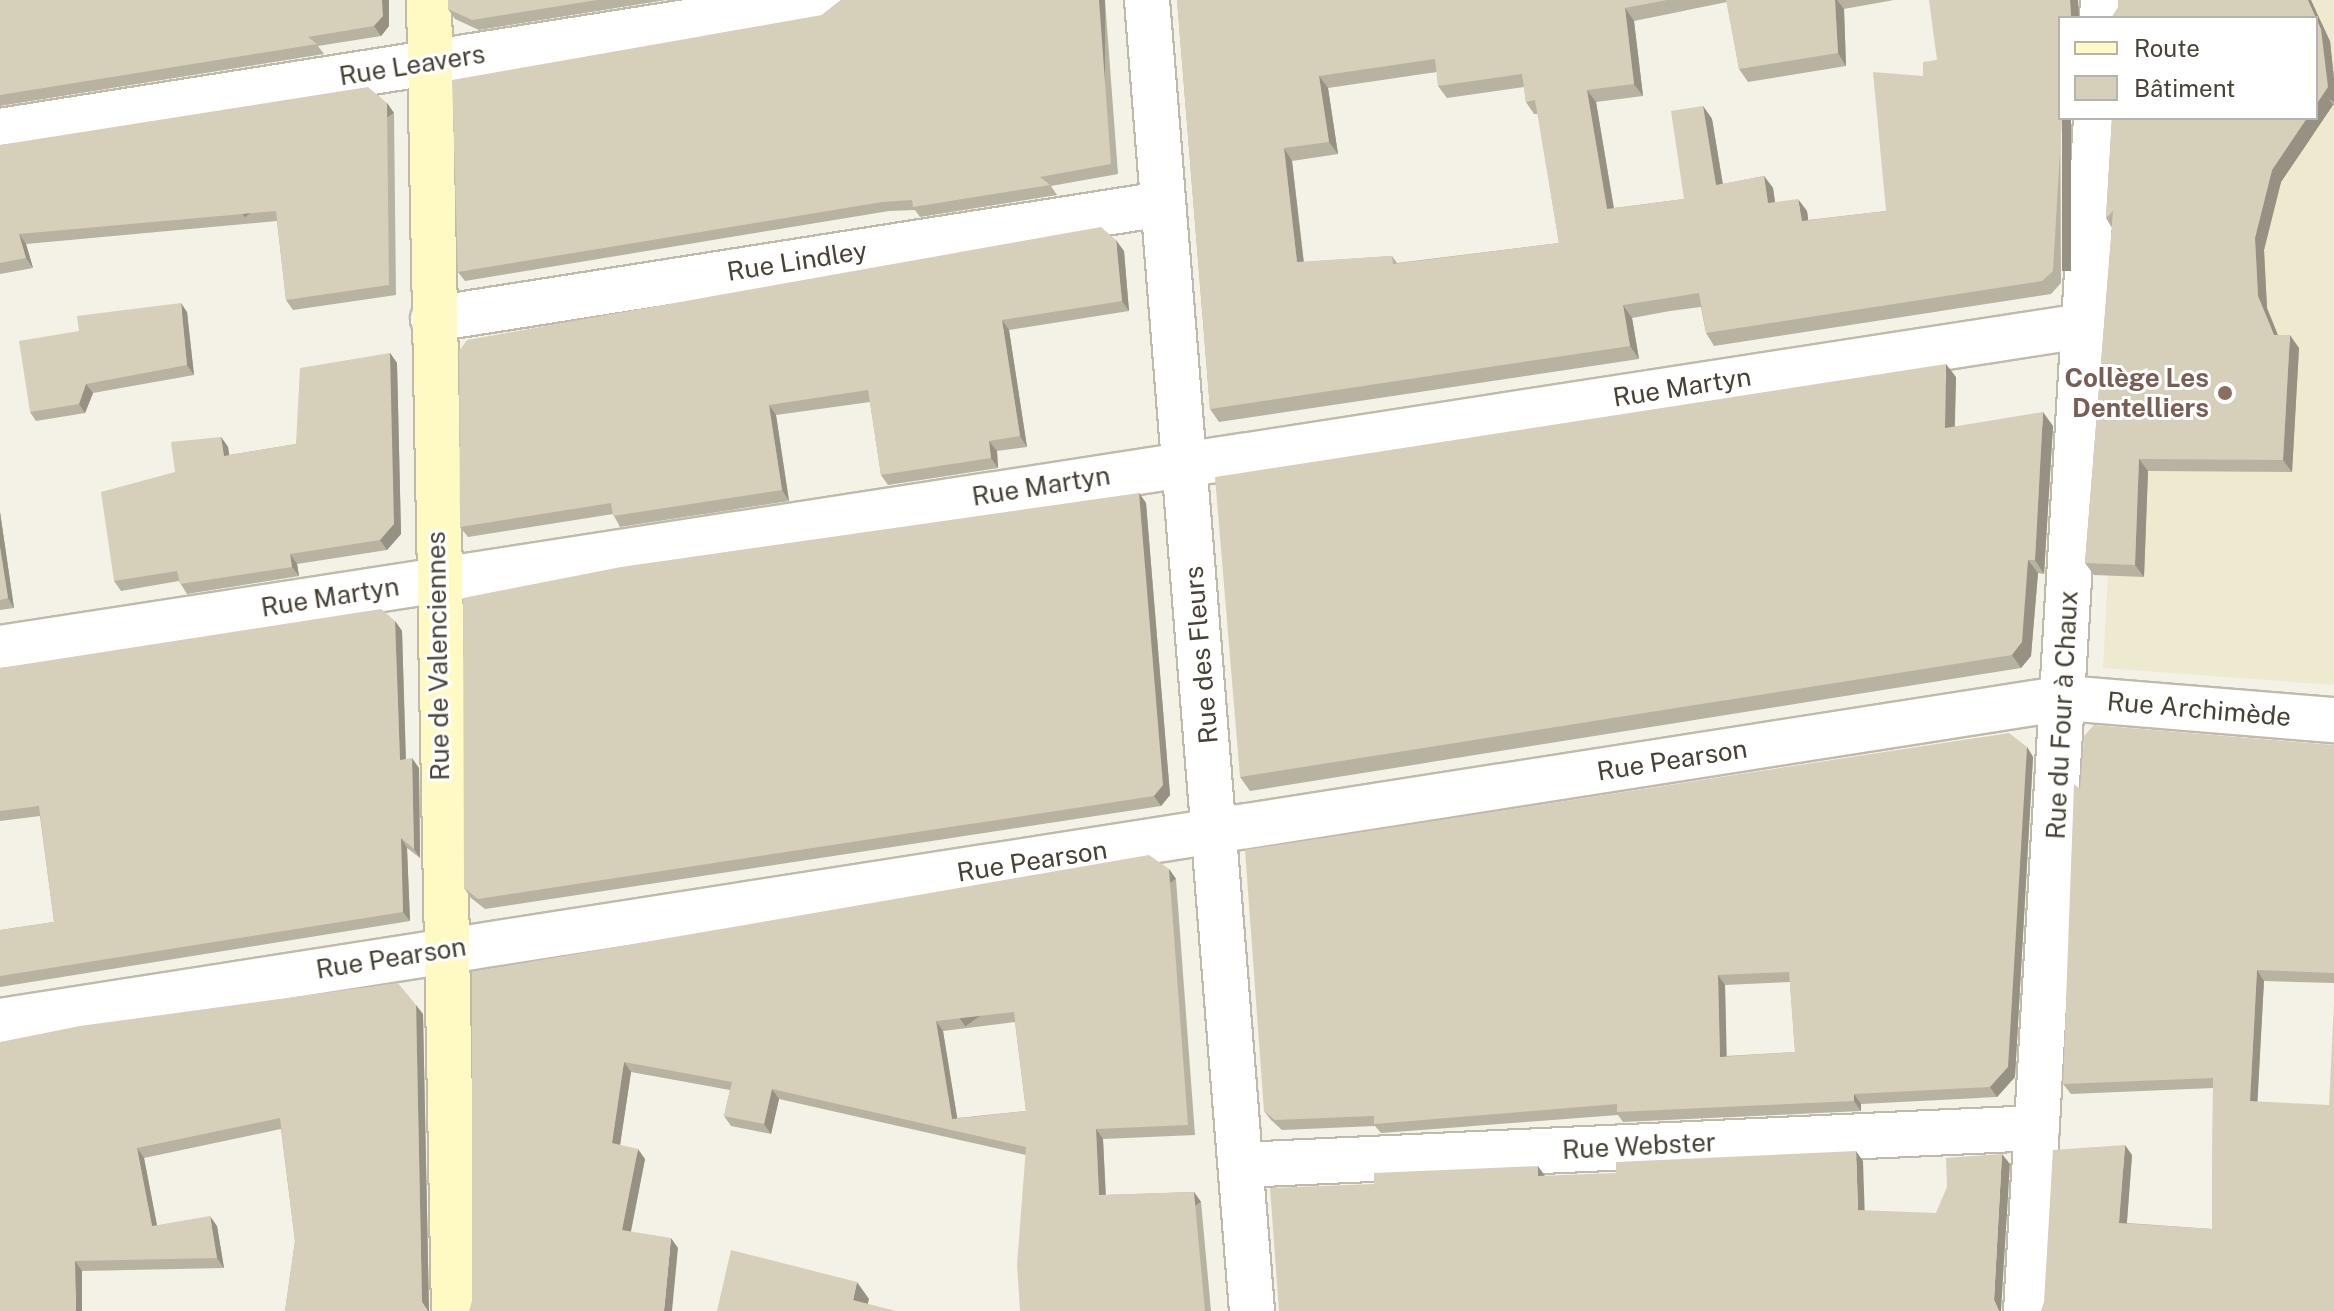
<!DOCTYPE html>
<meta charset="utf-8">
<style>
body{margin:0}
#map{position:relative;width:2334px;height:1311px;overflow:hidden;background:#f4f2e6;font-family:"Public Sans",sans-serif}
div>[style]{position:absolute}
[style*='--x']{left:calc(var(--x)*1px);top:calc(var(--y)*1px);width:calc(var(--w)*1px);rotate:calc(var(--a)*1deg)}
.education>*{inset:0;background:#eeeacf}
.roads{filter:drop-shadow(2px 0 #c0bba8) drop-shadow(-2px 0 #c0bba8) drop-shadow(0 2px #c0bba8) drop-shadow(0 -2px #c0bba8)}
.street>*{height:44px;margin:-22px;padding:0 22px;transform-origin:22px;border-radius:22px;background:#fff}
.secondary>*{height:44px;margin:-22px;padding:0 22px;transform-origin:22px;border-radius:22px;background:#fffac4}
.wall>*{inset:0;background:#b8b2a0}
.shaded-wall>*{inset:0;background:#969182;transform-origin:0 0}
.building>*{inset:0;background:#d6cfba}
.dots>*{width:22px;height:22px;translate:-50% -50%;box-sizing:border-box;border:4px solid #fff;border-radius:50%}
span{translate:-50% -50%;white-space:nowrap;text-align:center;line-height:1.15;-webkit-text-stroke:6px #fff;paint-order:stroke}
.street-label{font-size:26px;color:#474235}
.education-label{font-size:26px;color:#785e54;font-weight:700}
.right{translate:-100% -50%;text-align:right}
.legend{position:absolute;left:2058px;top:16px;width:260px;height:104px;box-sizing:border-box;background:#fff;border:2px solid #b5b3ae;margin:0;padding:10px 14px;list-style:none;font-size:24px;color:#474235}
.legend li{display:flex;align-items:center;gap:16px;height:40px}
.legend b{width:40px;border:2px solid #b5b3ae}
</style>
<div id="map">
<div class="education">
<div style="clip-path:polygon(2137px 0,2334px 0,2334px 685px,2103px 668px,2131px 118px,2316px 118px,2316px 18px)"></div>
</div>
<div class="roads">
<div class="street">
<div style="--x:1147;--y:0;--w:1315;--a:85.42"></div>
<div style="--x:2102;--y:18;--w:18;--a:-87"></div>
<div style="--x:0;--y:131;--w:835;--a:-9.02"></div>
<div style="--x:433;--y:319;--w:738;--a:-8.96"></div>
<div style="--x:0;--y:648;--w:2108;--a:-8.79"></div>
<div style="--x:0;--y:1021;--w:2089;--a:-8.89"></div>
<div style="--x:2064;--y:698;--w:271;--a:4.7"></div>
<div style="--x:1241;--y:1165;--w:797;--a:-2.66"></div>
<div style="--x:2026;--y:1311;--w:1195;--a:-86.64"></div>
</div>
<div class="secondary">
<div style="--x:429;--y:0;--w:1311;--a:88.91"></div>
</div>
</div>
<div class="wall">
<div style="clip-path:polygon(0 0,389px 0,389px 26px,381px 36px,318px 46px,324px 54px,0 106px)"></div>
<div style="clip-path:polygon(448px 0,666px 0,479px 30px,455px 19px,448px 9px)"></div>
<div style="clip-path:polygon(841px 0,1105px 0,1118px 174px,1051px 186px,1057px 195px,920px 217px,915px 210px,889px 211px,465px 281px,458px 272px,822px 15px)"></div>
<div style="clip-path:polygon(evenodd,1177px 0,1894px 0,1844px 9px,1846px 66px,1748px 82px,1739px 69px,1727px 2px,1634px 21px,1643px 96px,1596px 102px,1614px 208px,1684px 199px,1703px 106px,1712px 119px,1723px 184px,1764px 176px,1773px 188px,1775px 202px,1807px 211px,1808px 220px,1886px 211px,1923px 76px,1937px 60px,2078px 0,2079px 18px,2060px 18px,2061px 283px,2051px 294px,1714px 346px,1706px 333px,1701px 307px,1670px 311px,1632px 318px,1639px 359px,1219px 422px,1210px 409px,1177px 0,1437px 72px,1438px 86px,1447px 98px,1524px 87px,1526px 102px,1534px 114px,1538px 114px,1559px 243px,1397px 263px,1392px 256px,1304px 262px,1292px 161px,1338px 154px,1328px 88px,1437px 72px)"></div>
<div style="clip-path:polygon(2330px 41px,2334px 79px,2334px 106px,2333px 105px,2281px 182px,2264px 250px,2267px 308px,2278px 335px,2299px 348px,2292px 472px,2148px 471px,2144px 577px,2094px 575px,2085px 563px,2112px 228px,2106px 218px,2112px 118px)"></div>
<div style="clip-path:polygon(387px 103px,394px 113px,396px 295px,293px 310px,286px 300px,277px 221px,26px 244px,33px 268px,0 274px,0 145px)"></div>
<div style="clip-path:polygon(1124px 251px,1129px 311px,1009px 330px,1027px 447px,997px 451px,998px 468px,888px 485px,881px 475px,870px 402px,776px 415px,789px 501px,620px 527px,613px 514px,468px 537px,460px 527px)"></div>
<div style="clip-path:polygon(187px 312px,194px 375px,93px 393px,85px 413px,36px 421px,30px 412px)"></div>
<div style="clip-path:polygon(390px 353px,397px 363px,401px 534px,387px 550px,297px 564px,299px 576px,187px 594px,179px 581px,121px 591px,114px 581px,175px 472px,221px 437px,228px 447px,229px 455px,296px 444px)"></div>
<div style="clip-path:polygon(1956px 377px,1955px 426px,2053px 426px,2044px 574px,2038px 573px,2031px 656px,2021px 668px,1250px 791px,1240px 777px)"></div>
<div style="clip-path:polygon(1139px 493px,1146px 503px,1170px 795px,1161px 806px,485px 909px,471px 898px,464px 888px)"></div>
<div style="clip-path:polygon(0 512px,14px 608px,0 610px)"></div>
<div style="clip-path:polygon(395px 621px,402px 631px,406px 759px,419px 768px,420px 858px,407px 848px,410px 921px,0 987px,0 930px,54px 922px,40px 816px,0 821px,0 668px)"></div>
<div style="clip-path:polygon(2334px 745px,2334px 983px,2264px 981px,2257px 1101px,2334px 1311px,2041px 1311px,2132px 1155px,2127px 1223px,2212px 1229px,2213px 1088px,2071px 1094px,2063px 1084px,2080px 789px)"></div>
<div style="clip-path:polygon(evenodd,2027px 747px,2033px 757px,2015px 1077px,1997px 1097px,1861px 1104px,1861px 1111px,1623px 1122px,1618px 1115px,1381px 1133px,1375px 1126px,1282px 1130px,1271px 1120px,1264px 1111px,2027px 747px,1790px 982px,1795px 1052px,1726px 1056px,1725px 985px,1790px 982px)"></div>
<div style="clip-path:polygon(evenodd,1169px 869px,1176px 879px,1195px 1135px,1103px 1139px,1106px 1195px,1194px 1192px,1201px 1202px,1211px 1311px,1020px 1311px,1026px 1155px,779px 1099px,771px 1134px,731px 1126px,724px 1116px,730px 1090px,631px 1072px,620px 1145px,645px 1159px,631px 1232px,678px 1248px,472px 1301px,472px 972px,1169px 869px,1015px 1022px,1026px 1111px,957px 1118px,943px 1031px,1015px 1022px)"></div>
<div style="clip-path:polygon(423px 1014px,429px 1311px,285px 1311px,295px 1241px,281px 1129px,144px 1158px,157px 1225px,217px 1226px,224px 1268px,82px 1271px,82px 1311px,0 1042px)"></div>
</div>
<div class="shaded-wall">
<div style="clip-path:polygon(382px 0,389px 0,389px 26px,381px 36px,374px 26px)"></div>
<div style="left:1099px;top:0;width:6px;height:164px"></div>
<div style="clip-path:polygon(1835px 0,1837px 0,1844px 9px,1846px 66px,1838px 53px)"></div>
<div style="clip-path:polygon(2070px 0,2078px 0,2079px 18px,2072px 18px,2071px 16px)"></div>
<div style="clip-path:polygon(2308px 0,2311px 0,2330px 41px,2334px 79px,2334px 102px,2329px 99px,2333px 105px,2281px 182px,2264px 250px,2267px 308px,2283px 348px,2274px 335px,2258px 296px,2255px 238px,2272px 170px,2307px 118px,2316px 118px)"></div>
<div style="clip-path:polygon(1625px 8px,1634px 21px,1643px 96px,1634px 84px)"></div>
<div style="clip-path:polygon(1319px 76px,1328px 88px,1338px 154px,1329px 142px)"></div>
<div style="clip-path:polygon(1587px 90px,1596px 102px,1616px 222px,1607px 209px)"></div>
<div style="left:387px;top:103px;width:12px;height:182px;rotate:55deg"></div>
<div style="clip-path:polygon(1703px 106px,1712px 119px,1725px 198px,1716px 185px)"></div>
<div style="left:2062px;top:118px;width:9px;height:153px"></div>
<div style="clip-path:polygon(1284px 148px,1292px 161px,1305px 275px,1297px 262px)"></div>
<div style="clip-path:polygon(1764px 176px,1773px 188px,1777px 216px,1768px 203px)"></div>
<div style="clip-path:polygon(1798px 199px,1807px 211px,1810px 233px,1802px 221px)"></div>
<div style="clip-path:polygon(19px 234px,26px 244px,33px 268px,26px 258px)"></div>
<div style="clip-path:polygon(1116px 240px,1124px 251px,1129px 311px,1122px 301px)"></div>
<div style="clip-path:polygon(181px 303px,187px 312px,194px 375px,187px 365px)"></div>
<div style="clip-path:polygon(1623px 305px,1632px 318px,1639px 359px,1630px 346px)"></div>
<div style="clip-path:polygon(1002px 320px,1009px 330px,1027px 447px,1020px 436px)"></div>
<div style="clip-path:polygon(2290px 335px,2299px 348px,2292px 472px,2283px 460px)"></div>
<div style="clip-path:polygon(390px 353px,397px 363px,401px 534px,387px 550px,380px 540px)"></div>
<div style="clip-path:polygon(1946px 364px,1956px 377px,1954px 441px,1945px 428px)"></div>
<div style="clip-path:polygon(86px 384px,93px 393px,85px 413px,79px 404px)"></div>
<div style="clip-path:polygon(769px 405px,776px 415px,789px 501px,782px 490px)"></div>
<div style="clip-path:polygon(2043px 412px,2053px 426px,2044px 574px,2035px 560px)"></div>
<div style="clip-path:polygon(221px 437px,228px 447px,231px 466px,224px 456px)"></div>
<div style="clip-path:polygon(989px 441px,997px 451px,998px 468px,991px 458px)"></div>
<div style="clip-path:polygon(2139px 459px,2148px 471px,2144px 577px,2135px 565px)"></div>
<div style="clip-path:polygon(1139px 493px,1146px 503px,1170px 795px,1161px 806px,1154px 796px)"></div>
<div style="clip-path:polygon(0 512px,14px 608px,8px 598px,0 547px)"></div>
<div style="clip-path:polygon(290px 554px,297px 564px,299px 576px,292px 567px)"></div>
<div style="clip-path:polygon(2028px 560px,2038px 573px,2031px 656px,2021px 668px,2012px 655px)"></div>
<div style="clip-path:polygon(395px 621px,402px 631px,406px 769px,400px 760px)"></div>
<div style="clip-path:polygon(2027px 747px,2033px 757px,2015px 1077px,1997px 1097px,1990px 1087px)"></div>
<div style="clip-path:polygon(412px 758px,419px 768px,420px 858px,414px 849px)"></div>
<div style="clip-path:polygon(401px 838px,407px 848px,410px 921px,403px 912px)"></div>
<div style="left:1169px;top:869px;width:12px;height:257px;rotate:55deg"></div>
<div style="clip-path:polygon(2257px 970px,2264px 981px,2257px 1111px,2250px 1101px)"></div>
<div style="clip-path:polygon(1718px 975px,1725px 985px,1727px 1067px,1720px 1057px)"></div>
<div style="clip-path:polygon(416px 1005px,423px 1014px,429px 1311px,428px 1311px,422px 1302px)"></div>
<div style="clip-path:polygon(936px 1021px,943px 1031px,959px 1129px,952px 1119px)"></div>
<div style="clip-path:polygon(624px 1062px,631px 1072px,619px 1152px,612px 1143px)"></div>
<div style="clip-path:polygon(772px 1089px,779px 1099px,771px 1134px,764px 1124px)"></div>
<div style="clip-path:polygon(1854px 1094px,1861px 1104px,1861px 1111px,1854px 1101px)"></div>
<div style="clip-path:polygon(1096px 1129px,1103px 1139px,1106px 1205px,1099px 1195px)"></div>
<div style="clip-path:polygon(2125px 1145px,2132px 1155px,2126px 1233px,2119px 1223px)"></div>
<div style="clip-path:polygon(137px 1148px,144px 1158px,159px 1236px,152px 1226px)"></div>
<div style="clip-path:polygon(638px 1149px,645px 1159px,629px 1240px,622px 1230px)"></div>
<div style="clip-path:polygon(1856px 1151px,1863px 1161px,1865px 1220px,1858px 1210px)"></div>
<div style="clip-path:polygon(2002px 1154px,2010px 1164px,2001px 1311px,1999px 1311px,1994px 1300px)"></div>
<div style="clip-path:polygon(1538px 1166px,1545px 1176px,1538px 1176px)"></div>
<div style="left:1194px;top:1192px;width:12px;height:120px;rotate:55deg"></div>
<div style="clip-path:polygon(210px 1216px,217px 1226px,224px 1268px,217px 1258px)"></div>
<div style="clip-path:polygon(671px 1238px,678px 1248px,672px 1311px,664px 1311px)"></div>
<div style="clip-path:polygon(75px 1261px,82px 1271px,82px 1311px,76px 1311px)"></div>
<div style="clip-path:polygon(857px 1282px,869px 1299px,866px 1311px,853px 1300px)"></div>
</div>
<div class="building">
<div style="clip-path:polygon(0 0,382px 0,383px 16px,374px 26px,308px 37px,317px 44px,0 95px)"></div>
<div style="clip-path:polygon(448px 0,597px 0,472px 20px,448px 9px)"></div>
<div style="clip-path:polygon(841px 0,1099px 0,1111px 164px,1040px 177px,1050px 185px,913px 207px,912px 200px,882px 202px,458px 272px,452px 80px,822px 15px)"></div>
<div style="clip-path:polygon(evenodd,1177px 0,1667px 0,1625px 8px,1634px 84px,1587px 90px,1607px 209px,1684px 199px,1671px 111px,1703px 106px,1716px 185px,1764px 176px,1768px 203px,1798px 199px,1802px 221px,1886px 211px,1873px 72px,1923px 76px,1923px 62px,1937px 60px,1929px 0,2070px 0,2071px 16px,2073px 18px,2060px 18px,2060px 118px,2062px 118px,2053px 271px,2042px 281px,1706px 333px,1699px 293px,1623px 305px,1630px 346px,1210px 409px,1177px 0,1435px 59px,1438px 86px,1522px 74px,1526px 102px,1535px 100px,1559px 243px,1393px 264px,1392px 256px,1297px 262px,1284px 148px,1329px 142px,1319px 76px,1435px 59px)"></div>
<div style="clip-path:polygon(1726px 0,1835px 0,1838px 53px,1739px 69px)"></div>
<div style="clip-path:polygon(2118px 0,2308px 0,2321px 29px,2328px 87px,2316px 105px,2316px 18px,2111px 18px,2118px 7px)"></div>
<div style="clip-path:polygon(368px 87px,387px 103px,389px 285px,286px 300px,276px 211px,19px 234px,26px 258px,0 263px,0 145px)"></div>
<div style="clip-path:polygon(2112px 118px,2307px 118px,2272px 170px,2255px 238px,2258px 296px,2274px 335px,2290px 335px,2283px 460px,2139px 459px,2135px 565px,2085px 563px,2113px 211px,2106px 218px)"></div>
<div style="clip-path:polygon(1101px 227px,1116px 240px,1122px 301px,1002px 320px,1020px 436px,989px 441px,991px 458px,881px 475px,868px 390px,769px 405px,782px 490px,613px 516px,611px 503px,460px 527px,459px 351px,467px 340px)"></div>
<div style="clip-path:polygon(181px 303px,187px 365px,86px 384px,79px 404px,30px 412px,19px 341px,79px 331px,77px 316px)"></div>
<div style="clip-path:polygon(390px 353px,394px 524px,380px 540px,290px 554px,292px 567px,180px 584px,177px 571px,114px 581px,101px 492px,175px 472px,171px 442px,221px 437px,224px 456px,296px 444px,300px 368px)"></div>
<div style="clip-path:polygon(1946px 364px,1945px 428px,2043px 412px,2035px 560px,2028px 560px,2022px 642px,2012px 655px,1240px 777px,1215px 477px)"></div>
<div style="clip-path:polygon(1139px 493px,1163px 785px,1154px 796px,478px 899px,464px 888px,463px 598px,621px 567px)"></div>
<div style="clip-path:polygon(0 547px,8px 598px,0 600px)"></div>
<div style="clip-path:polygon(381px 609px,395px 621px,400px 760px,412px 758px,414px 849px,401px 838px,403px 912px,0 976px,0 930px,54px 922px,39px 806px,0 811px,0 668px)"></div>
<div style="clip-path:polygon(2094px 725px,2334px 745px,2334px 973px,2257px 970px,2250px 1101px,2329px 1105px,2334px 1004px,2334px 1311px,2041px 1311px,2044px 1302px,2053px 1150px,2125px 1145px,2119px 1223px,2212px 1229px,2213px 1078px,2063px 1084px,2074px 784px,2080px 789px,2084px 736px)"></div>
<div style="clip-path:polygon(evenodd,2009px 733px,2027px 747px,2008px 1067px,1990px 1087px,1854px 1094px,1854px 1101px,1617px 1112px,1617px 1104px,1374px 1124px,1374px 1116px,1275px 1120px,1264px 1111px,1245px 850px,2009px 733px,1789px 972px,1795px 1052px,1720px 1057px,1718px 975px,1789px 972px)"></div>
<div style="clip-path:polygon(evenodd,1149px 855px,1169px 869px,1188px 1125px,1096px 1129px,1099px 1195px,1194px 1192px,1205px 1311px,1020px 1311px,1017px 1265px,1026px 1147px,772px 1089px,764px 1124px,724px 1116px,732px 1082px,624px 1062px,612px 1143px,638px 1149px,622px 1230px,671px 1238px,664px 1311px,469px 1311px,472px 1301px,472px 972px,1149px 855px,1014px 1012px,1026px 1111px,952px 1119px,936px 1021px,1014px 1012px)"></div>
<div style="clip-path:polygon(398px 983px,416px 1005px,422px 1302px,428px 1311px,285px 1311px,295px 1241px,280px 1118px,137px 1148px,152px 1226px,210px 1216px,217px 1258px,75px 1261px,76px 1311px,0 1311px,0 1042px,80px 1026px)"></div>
<div style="clip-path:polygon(1856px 1151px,1858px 1210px,1936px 1213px,1947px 1187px,1946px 1158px,2002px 1154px,1994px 1300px,1999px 1311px,1279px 1311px,1270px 1188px,1374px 1184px,1374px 1173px,1538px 1166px,1538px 1176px,1616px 1173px,1616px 1162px)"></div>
<div style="clip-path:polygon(731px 1250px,857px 1282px,853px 1300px,896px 1311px,717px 1311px)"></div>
</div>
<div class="dots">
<div style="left:2225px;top:393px;background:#8d6e63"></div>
</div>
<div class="street-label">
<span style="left:412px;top:65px;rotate:-9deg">Rue Leavers</span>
<span style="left:797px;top:261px;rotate:-9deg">Rue Lindley</span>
<span style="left:1682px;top:387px;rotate:-9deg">Rue Martyn</span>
<span style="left:1041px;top:486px;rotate:-9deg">Rue Martyn</span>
<span style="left:330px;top:597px;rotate:-9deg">Rue Martyn</span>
<span style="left:1201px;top:655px;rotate:-95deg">Rue des Fleurs</span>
<span style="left:438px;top:656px;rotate:-91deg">Rue de Valenciennes</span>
<span style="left:2199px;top:709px;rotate:5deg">Rue Archimède</span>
<span style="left:2062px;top:715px;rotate:-87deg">Rue du Four à Chaux</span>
<span style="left:1672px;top:760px;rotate:-9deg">Rue Pearson</span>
<span style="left:1032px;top:861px;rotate:-9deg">Rue Pearson</span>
<span style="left:391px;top:958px;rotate:-9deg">Rue Pearson</span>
<span style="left:1639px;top:1146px;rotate:-3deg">Rue Webster</span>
</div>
<div class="education-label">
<span class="right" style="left:2209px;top:393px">Collège Les<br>Dentelliers</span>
</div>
<ul class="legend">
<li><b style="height:10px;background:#fffac4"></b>Route</li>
<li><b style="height:22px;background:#d6cfba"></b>Bâtiment</li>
</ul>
</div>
